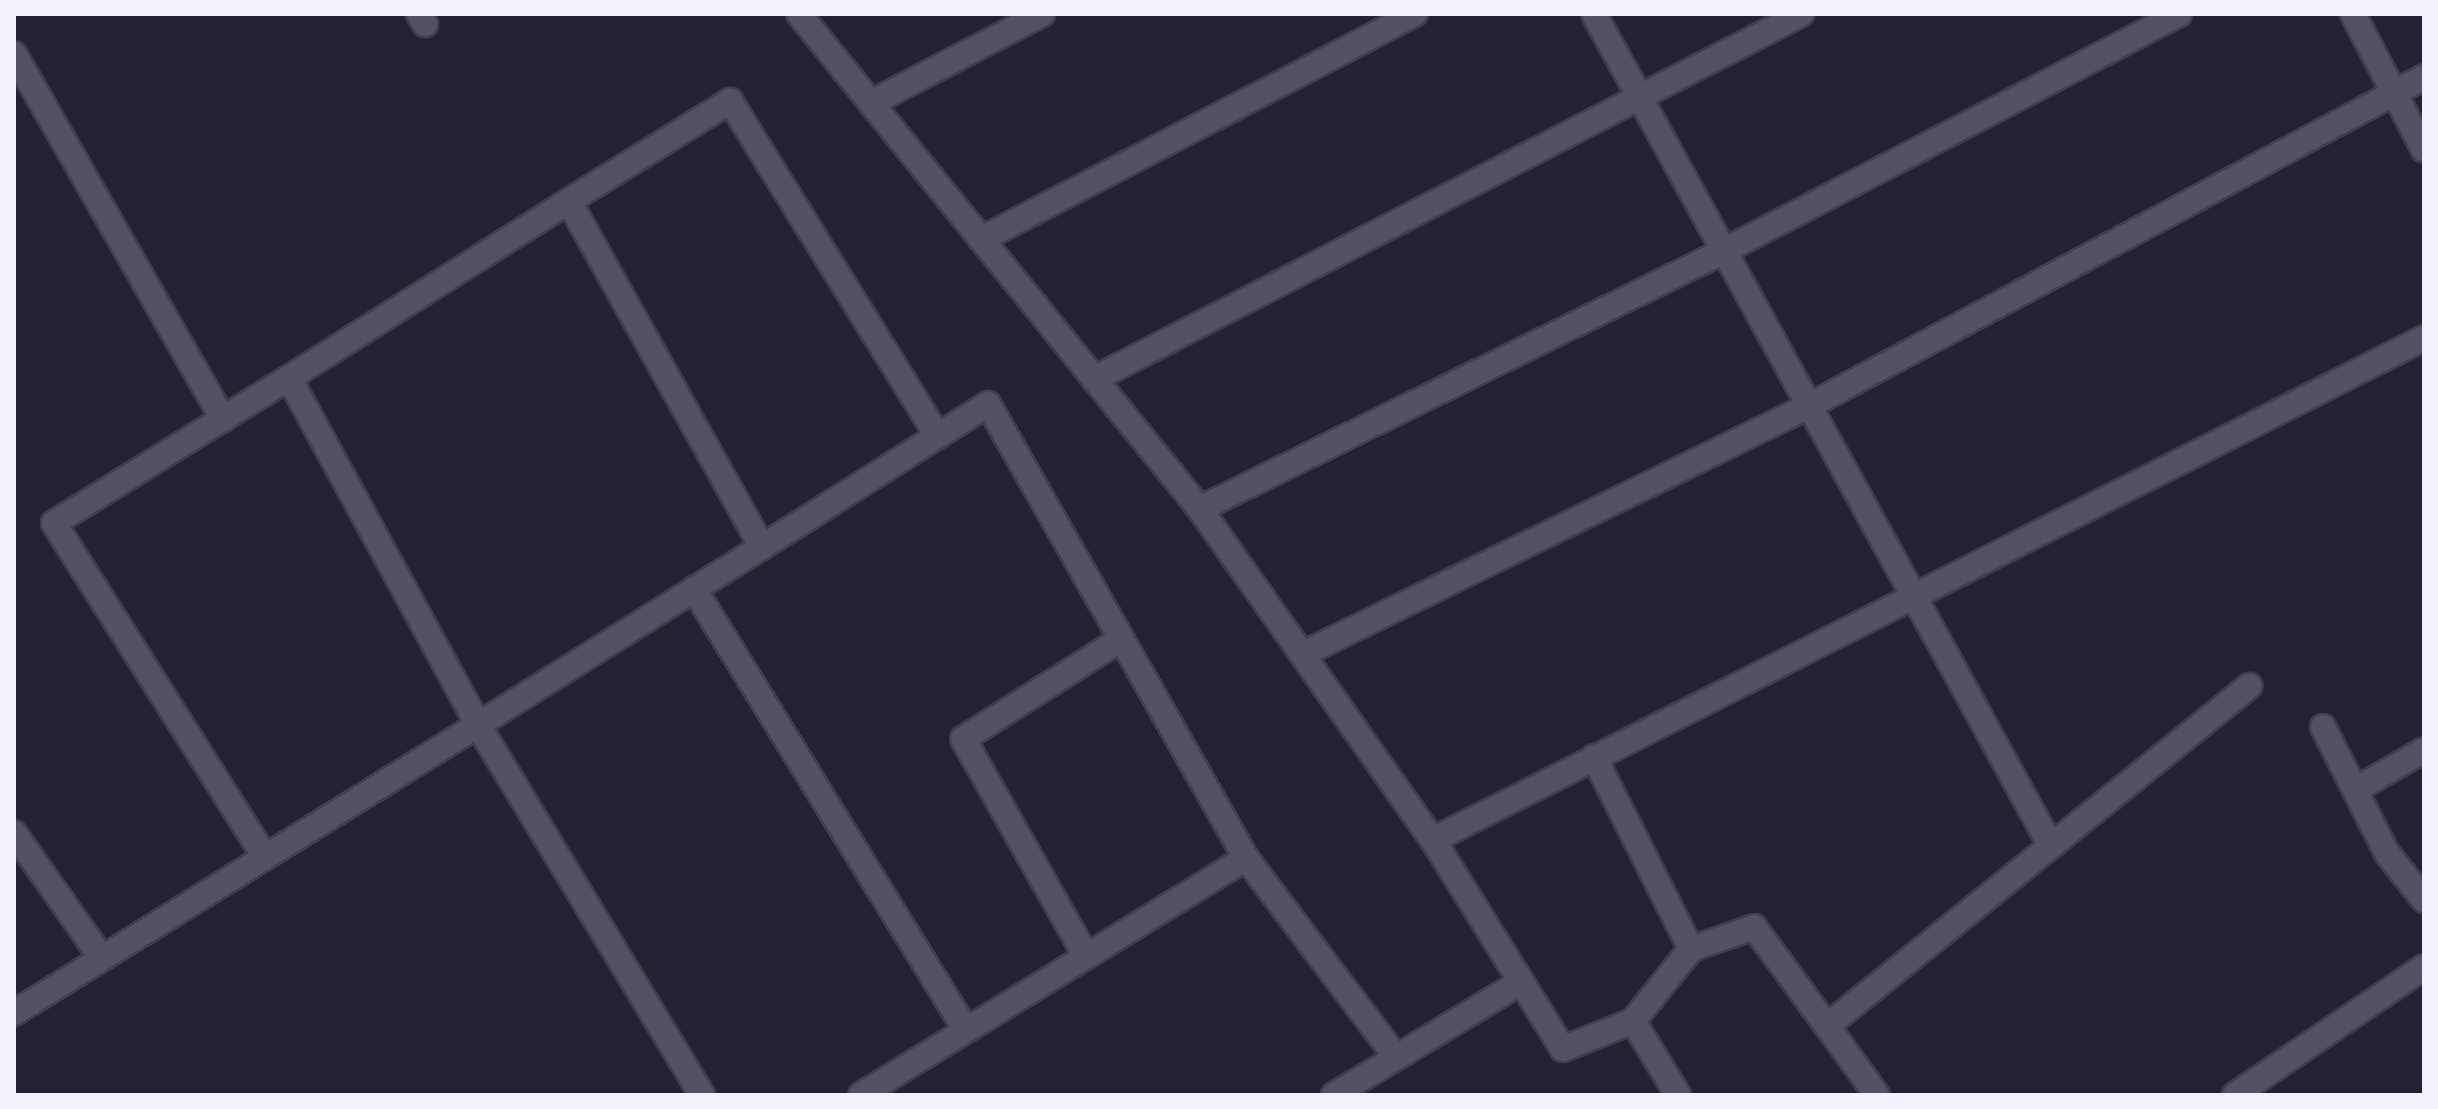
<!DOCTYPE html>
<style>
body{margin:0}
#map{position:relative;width:2438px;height:1109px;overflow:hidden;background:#232232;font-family:Rubik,sans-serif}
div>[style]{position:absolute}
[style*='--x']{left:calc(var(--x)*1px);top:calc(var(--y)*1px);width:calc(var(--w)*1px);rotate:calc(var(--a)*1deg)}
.roads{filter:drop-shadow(2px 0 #3f3e4c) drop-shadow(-2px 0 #3f3e4c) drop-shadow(0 2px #3f3e4c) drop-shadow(0 -2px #3f3e4c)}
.minor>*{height:24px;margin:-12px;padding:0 12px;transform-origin:12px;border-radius:12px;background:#525264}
span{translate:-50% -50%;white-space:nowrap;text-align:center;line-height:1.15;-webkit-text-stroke:6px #232232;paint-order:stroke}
.frame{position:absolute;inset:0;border:16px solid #f2f2fd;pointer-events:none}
</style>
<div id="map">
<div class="roads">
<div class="minor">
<div style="--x:419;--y:14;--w:12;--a:59"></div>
<div style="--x:799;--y:14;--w:637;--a:50.99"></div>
<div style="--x:1200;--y:509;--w:584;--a:-26.21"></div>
<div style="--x:1724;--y:251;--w:513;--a:-27.51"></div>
<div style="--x:1594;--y:14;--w:949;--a:61.22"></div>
<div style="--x:2051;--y:846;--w:255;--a:-38.9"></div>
<div style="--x:2353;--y:14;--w:153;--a:62.4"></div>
<div style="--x:14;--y:54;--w:421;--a:60.2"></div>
<div style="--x:871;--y:103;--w:193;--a:-27.5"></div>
<div style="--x:569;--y:201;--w:190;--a:-31.8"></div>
<div style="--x:730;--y:101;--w:394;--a:58.2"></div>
<div style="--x:982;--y:239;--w:488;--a:-27.5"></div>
<div style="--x:1094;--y:379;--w:796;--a:-27.31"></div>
<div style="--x:1200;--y:509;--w:405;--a:54.9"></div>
<div style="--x:1433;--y:840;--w:1111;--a:-26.86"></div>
<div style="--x:762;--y:547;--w:396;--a:-119.2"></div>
<div style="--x:569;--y:201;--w:331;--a:147.7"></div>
<div style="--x:289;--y:378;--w:395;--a:61.4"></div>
<div style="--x:478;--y:725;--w:335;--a:-32.1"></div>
<div style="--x:762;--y:547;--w:267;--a:-32.3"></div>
<div style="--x:988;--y:404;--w:522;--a:60.39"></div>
<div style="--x:694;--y:589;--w:518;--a:58.33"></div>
<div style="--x:1305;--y:653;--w:561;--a:-26.11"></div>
<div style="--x:1809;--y:406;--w:697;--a:-28.14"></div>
<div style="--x:2323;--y:727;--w:141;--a:63.1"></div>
<div style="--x:2387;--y:853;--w:60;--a:51.8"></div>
<div style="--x:1594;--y:757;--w:215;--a:63.2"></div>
<div style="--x:2359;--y:788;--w:75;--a:-30.3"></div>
<div style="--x:14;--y:833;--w:153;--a:54.9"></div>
<div style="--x:1433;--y:840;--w:246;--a:58.1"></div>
<div style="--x:1563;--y:1049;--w:75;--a:-21.8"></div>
<div style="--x:1633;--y:1021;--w:87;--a:58.7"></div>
<div style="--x:265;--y:857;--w:395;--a:-122.3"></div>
<div style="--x:54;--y:523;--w:276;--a:-31.7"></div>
<div style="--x:1086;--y:956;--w:249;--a:-119.5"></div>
<div style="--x:963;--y:739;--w:187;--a:-32.3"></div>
<div style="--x:14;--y:1013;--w:546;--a:-31.83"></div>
<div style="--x:478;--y:725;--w:433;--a:58.8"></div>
<div style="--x:1633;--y:1021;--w:92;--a:-51.1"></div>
<div style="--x:1691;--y:949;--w:67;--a:-19.2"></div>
<div style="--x:1754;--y:927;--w:123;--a:53.6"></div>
<div style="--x:1827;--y:1026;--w:287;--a:-38.8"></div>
<div style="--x:1827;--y:1026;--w:85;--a:54.1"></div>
<div style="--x:861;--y:1095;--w:452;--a:-31.6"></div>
<div style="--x:1246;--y:858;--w:249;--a:53"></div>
<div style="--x:1334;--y:1095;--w:218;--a:-31.1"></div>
<div style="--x:2235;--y:1095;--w:228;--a:-34.1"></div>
</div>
</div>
<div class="frame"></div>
</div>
